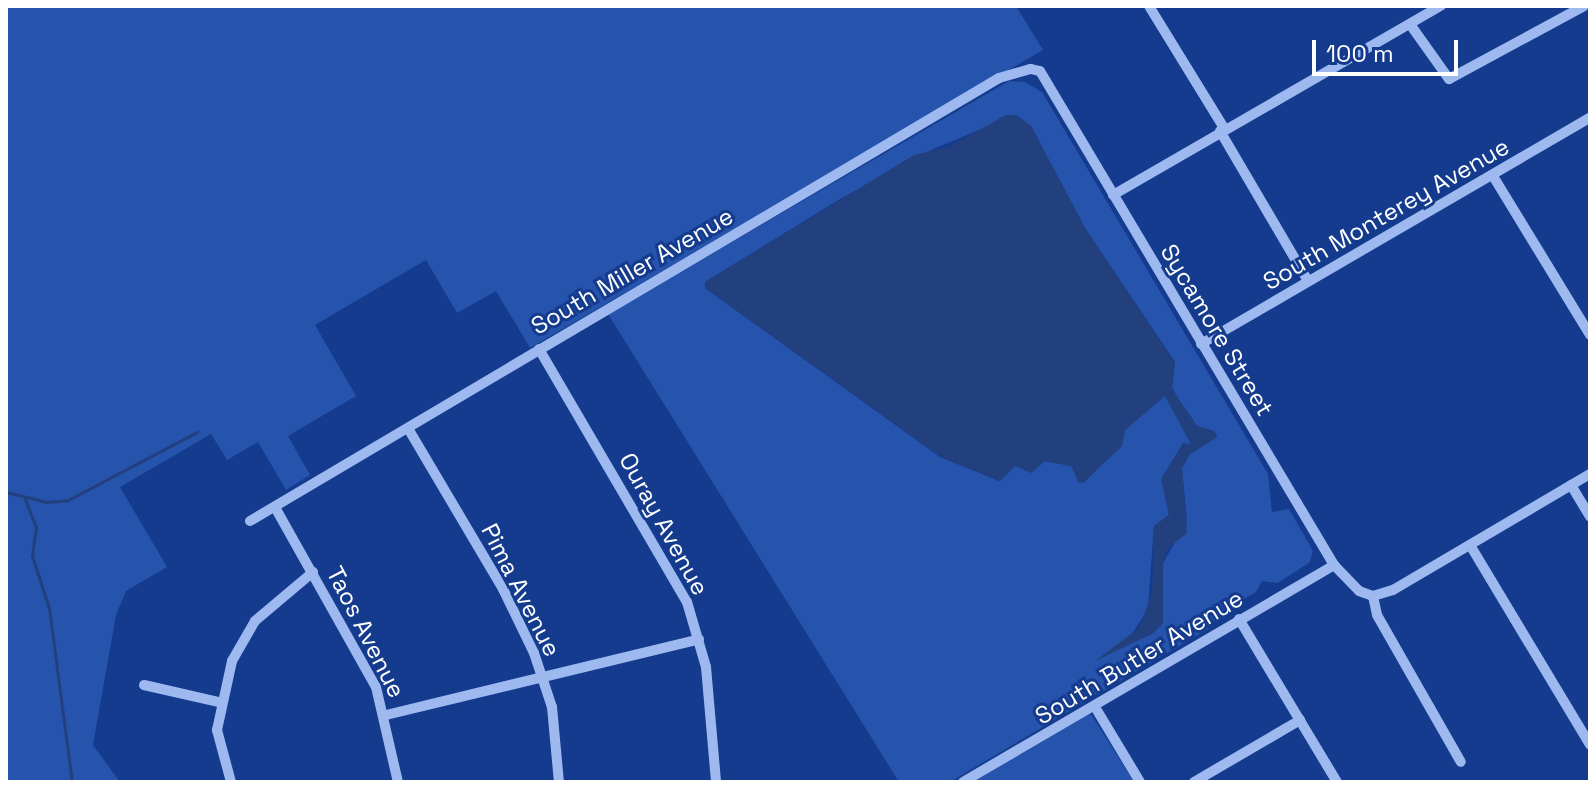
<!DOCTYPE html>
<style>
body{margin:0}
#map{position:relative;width:1596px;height:788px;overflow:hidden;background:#143b8d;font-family:"Space Grotesk",sans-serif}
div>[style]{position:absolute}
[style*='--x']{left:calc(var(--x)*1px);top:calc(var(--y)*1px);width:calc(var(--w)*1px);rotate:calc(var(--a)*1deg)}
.green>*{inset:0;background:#2653ac}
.water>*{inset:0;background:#22407d}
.stream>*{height:3px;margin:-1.5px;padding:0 1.5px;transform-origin:1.5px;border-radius:1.5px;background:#22407d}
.minor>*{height:10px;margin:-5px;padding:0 5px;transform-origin:5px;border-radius:5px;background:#9db9f0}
span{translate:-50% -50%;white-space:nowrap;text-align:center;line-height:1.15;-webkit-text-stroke:6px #143b8d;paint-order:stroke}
.street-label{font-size:24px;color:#fff}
.frame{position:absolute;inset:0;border:8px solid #fff;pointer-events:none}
.scale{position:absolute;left:1312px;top:40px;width:146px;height:36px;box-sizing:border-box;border:4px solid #fff;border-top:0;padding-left:10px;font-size:24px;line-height:28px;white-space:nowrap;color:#fff;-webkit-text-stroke:6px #143b8d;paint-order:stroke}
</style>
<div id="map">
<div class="green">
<div style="clip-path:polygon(6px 6px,1016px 6px,1043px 50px,530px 348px,496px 291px,457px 313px,426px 260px,315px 325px,356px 396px,288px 436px,310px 475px,286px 490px,258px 442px,227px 460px,211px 434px,120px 487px,167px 567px,126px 591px,116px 615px,93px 745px,120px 782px,6px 782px)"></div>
<div style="clip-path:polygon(evenodd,1009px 81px,1025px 82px,1042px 92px,1268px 474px,1272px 512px,1289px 509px,1313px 551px,1310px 562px,1278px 583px,1262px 581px,1256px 592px,1215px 616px,1213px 626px,950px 782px,899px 782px,608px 314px,1009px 81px,1016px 115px,1031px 126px,1085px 228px,1175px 362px,1172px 388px,1179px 400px,1197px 426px,1214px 431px,1217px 437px,1190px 454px,1182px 468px,1187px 522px,1163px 563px,1163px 623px,1101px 658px,1128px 640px,1148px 609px,1154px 526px,1169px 515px,1168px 503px,1191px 444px,1165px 395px,1125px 430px,1121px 446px,1084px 482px,1079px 483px,1072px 466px,1045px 461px,1037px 467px,1015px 466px,999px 481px,940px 457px,705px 288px,705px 282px,840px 199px,933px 149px,1016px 115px)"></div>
<div style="clip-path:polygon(1091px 714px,1134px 782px,973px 782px,1087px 715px)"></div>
</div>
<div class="water">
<div style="clip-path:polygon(1006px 115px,1016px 115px,1031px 126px,1085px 228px,1175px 363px,1172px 389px,1197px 426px,1214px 431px,1217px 437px,1190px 454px,1182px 468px,1187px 533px,1168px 548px,1163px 563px,1163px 623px,1154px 633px,1095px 661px,1139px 628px,1152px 593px,1154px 526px,1169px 515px,1161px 479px,1183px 443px,1191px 444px,1165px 396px,1125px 430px,1122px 446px,1084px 482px,1079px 483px,1071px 466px,1045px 461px,1031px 473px,1015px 466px,1000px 481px,941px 457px,705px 288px,705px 282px,914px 155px,949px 147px)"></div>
</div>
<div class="stream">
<div style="--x:6;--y:492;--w:42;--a:13.7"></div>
<div style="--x:47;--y:502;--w:21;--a:-5"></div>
<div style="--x:68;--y:500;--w:146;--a:-27.8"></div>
<div style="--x:25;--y:499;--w:30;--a:69"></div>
<div style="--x:36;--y:527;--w:29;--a:98"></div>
<div style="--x:32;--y:556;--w:55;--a:71.9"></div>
<div style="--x:49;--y:608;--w:176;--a:82.5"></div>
</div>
<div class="minor">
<div style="--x:1149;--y:6;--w:143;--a:58.4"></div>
<div style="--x:1412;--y:27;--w:64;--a:54.6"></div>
<div style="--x:1449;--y:79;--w:153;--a:-28.4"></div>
<div style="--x:1220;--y:131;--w:174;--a:59.6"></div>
<div style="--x:1493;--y:176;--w:186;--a:58.6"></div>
<div style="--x:1113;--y:195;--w:379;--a:-30"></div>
<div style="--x:1201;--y:344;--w:450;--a:-30.2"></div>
<div style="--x:539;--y:349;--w:293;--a:59.7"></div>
<div style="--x:687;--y:602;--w:68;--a:73.7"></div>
<div style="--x:706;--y:667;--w:115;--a:85"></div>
<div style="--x:409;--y:430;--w:185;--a:59.4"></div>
<div style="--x:503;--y:589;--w:71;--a:64.2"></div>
<div style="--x:534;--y:653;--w:57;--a:71.6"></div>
<div style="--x:552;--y:707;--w:75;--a:84.7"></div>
<div style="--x:1571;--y:485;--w:37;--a:59"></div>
<div style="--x:276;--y:509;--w:204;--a:60.7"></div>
<div style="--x:376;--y:687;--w:98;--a:77"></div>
<div style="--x:250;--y:521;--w:870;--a:-30.6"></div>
<div style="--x:999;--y:78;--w:33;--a:-16"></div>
<div style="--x:1031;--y:69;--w:9;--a:13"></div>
<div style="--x:1040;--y:71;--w:575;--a:59.24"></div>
<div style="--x:1334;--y:565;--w:36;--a:46"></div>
<div style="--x:1359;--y:591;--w:15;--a:20"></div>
<div style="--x:1373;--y:596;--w:21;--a:-17"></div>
<div style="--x:1393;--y:590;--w:229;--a:-30.5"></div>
<div style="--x:1470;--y:545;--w:233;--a:59"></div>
<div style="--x:1373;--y:596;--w:19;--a:78"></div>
<div style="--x:1377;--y:615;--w:169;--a:60.3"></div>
<div style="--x:1239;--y:619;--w:190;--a:59"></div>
<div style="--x:144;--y:685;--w:77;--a:12.8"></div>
<div style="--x:1095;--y:707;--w:87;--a:59"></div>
<div style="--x:386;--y:715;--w:322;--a:-13.6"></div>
<div style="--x:231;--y:782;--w:54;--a:-105.1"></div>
<div style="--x:217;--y:730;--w:71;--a:-77.7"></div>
<div style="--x:232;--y:661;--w:46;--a:-60.1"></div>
<div style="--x:255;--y:621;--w:76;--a:-40.2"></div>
<div style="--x:963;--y:782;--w:430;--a:-30.3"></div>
<div style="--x:1194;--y:782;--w:123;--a:-30.3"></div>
</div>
<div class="street-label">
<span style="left:1386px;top:214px;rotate:-30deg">South Monterey Avenue</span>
<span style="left:632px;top:271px;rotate:-30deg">South Miller Avenue</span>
<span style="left:1217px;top:330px;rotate:59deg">Sycamore Street</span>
<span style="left:664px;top:524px;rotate:61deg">Ouray Avenue</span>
<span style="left:521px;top:590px;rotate:63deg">Pima Avenue</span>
<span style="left:366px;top:632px;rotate:63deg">Taos Avenue</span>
<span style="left:1139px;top:657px;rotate:-31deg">South Butler Avenue</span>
</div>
<div class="frame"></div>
<div class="scale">100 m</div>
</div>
